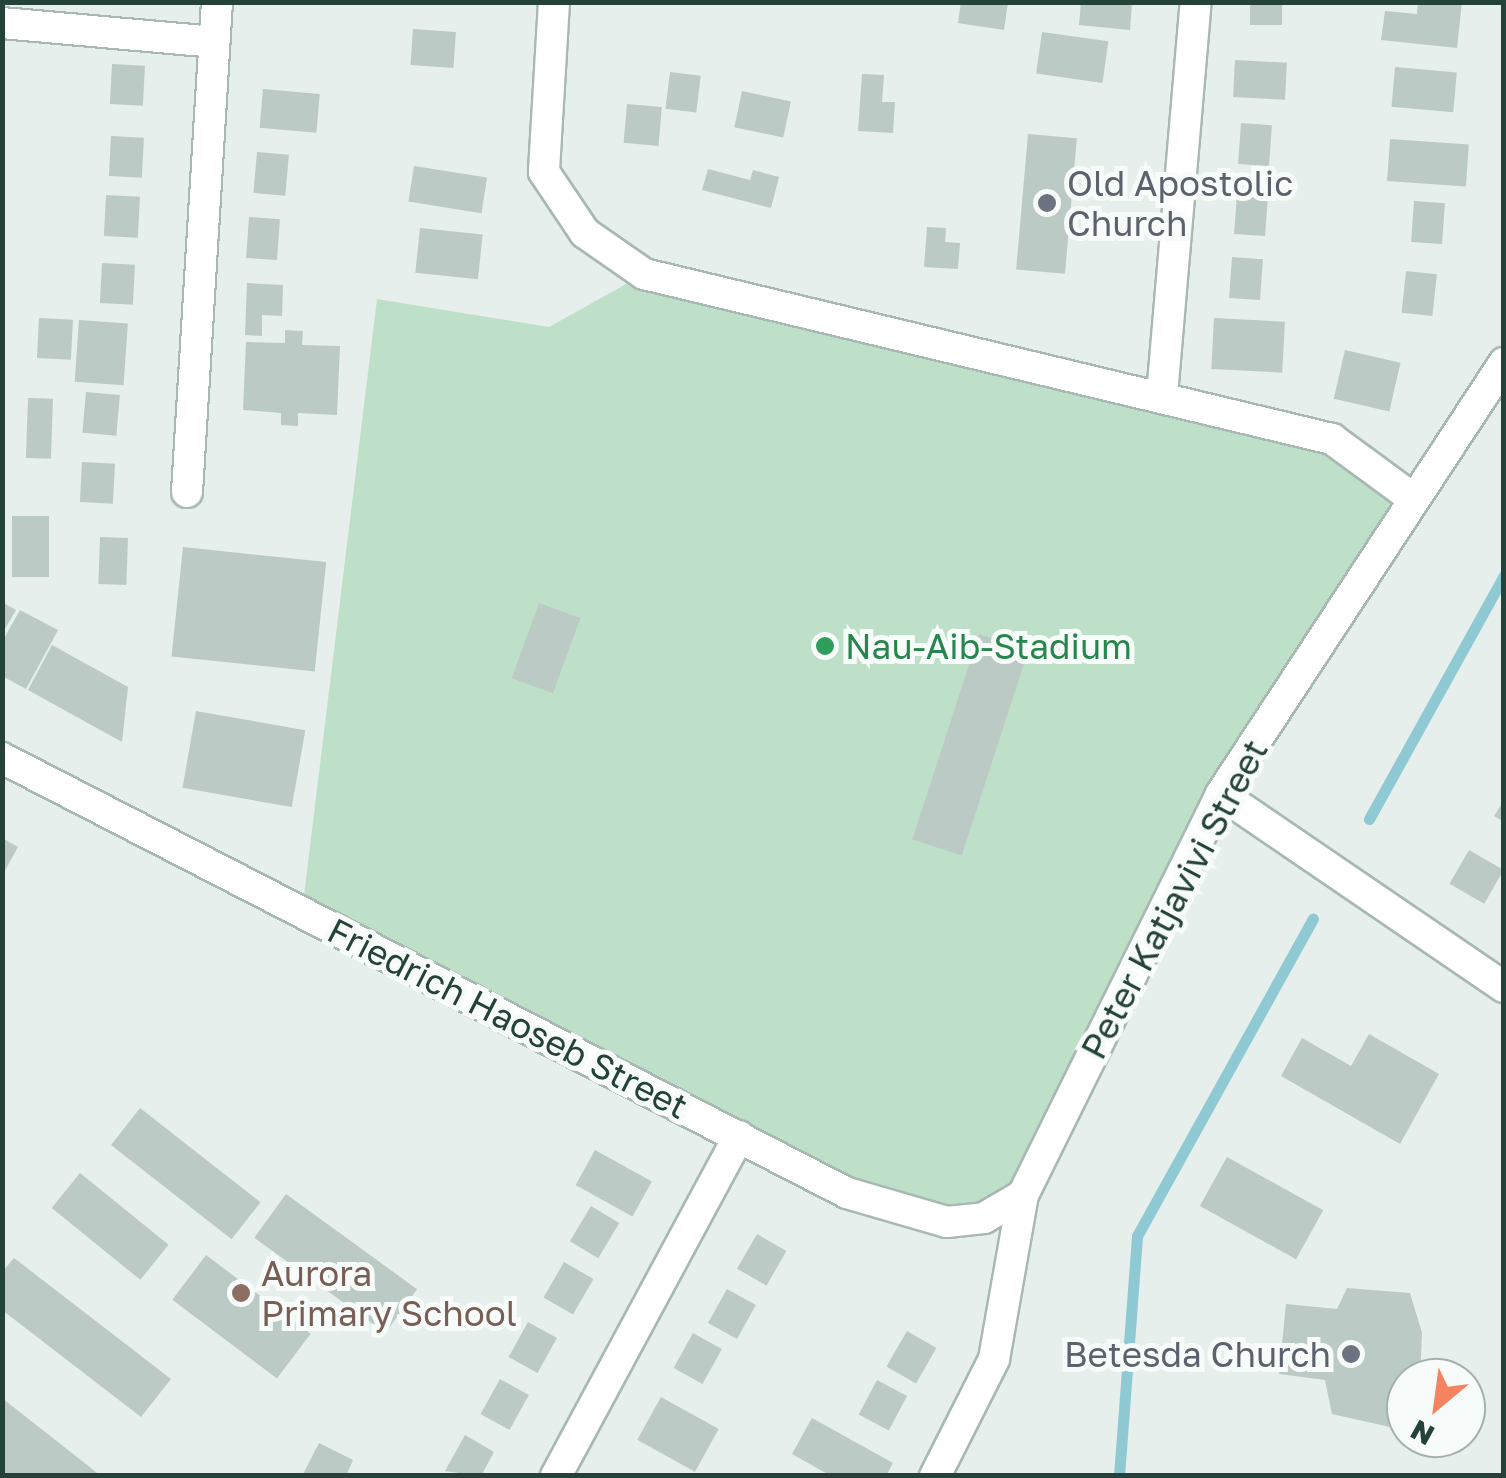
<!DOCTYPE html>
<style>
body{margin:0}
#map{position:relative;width:1506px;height:1478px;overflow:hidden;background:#e6efeb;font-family:"Golos Text",sans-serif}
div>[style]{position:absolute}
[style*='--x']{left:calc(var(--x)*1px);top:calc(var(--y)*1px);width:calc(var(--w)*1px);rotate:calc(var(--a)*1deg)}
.green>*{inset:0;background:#bfe0c8}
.stream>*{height:11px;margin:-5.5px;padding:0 5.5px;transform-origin:5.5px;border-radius:5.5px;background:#8ec9d4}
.building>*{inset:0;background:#bbcac4;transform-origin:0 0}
.roads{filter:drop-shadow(2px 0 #a8b8b2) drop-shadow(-2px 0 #a8b8b2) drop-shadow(0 2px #a8b8b2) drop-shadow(0 -2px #a8b8b2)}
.minor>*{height:30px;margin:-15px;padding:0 15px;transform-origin:15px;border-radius:15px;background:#fff}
.dots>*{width:28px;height:28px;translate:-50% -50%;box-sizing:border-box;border:5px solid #f7fbf9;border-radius:50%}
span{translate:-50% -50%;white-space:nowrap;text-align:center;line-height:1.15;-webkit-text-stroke:10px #f7fbf9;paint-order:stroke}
.worship-label{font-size:35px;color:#5b616d}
.left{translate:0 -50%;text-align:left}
.right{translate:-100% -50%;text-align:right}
.leisure-label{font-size:35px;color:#27864d}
.street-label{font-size:35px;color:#24423a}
.education-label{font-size:35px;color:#785e54}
.frame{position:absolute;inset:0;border:5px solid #24423a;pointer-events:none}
.north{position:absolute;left:1386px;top:1358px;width:100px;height:100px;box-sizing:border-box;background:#f7fbf9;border:2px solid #a3b1ad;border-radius:50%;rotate:209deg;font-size:28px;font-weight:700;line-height:40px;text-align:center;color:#24423a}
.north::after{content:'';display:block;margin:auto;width:35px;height:45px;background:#f4845f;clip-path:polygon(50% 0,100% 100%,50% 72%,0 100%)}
</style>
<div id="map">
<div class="green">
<div style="clip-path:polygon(644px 274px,1332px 439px,1410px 497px,1221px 794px,1023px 1195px,984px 1218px,847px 1193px,302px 912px,377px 299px,549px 327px)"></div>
</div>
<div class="stream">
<div style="--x:1369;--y:819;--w:279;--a:-61"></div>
<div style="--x:1119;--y:1476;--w:241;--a:-85.7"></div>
<div style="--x:1137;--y:1236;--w:363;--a:-61"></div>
</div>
<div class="building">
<div style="clip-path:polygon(961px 2px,1008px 2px,1004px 30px,958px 23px)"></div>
<div style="clip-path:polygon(1081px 2px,1132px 2px,1130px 30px,1079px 25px)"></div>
<div style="left:1250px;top:2px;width:32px;height:23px"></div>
<div style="clip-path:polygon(1418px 2px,1462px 2px,1457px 48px,1381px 40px,1385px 11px,1417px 14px)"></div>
<div style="left:413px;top:29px;width:43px;height:36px;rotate:4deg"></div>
<div style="left:1042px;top:32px;width:67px;height:42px;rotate:8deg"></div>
<div style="left:1235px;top:60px;width:52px;height:37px;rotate:3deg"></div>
<div style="left:112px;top:64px;width:33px;height:40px;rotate:3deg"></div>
<div style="left:1395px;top:67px;width:62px;height:40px;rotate:5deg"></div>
<div style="left:670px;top:72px;width:31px;height:37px;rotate:7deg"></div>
<div style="clip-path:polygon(862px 74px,884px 75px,882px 102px,895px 102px,893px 133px,858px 131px)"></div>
<div style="left:263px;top:89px;width:57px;height:39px;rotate:5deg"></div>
<div style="left:742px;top:91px;width:50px;height:37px;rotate:12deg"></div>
<div style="left:627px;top:104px;width:35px;height:39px;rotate:5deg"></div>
<div style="left:1241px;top:123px;width:31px;height:41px;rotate:4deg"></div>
<div style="left:1028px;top:134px;width:49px;height:136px;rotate:5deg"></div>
<div style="left:111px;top:136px;width:33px;height:40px;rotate:3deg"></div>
<div style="left:1390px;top:139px;width:79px;height:42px;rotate:4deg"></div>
<div style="left:257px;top:152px;width:32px;height:41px;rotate:5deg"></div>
<div style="left:414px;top:166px;width:74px;height:36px;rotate:9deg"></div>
<div style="clip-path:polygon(708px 169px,750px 180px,753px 170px,779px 177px,771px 208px,702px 190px)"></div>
<div style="left:1237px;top:193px;width:31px;height:41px;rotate:4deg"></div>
<div style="left:106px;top:195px;width:34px;height:41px;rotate:3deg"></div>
<div style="left:1414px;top:201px;width:31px;height:41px;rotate:4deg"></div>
<div style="left:249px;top:217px;width:31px;height:41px;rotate:4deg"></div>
<div style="clip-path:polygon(927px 227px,946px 228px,945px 242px,960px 243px,958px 269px,924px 267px)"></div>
<div style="left:420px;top:228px;width:63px;height:45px;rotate:6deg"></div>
<div style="left:1232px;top:257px;width:31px;height:41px;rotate:4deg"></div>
<div style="left:102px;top:263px;width:33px;height:40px;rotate:3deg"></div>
<div style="left:1406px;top:271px;width:31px;height:42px;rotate:6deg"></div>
<div style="clip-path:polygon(247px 283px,283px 285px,282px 316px,262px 315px,262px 336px,245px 335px)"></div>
<div style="left:39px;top:318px;width:34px;height:40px;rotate:3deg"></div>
<div style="left:1214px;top:318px;width:71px;height:51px;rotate:3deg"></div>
<div style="left:79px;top:320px;width:49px;height:62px;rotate:4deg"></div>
<div style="clip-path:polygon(285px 330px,303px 331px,302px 345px,340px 346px,337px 415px,298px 413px,298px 426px,281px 425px,281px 413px,243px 410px,246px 342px,285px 343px)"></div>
<div style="left:1345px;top:350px;width:57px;height:50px;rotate:13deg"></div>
<div style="left:86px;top:392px;width:34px;height:41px;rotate:5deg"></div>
<div style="left:28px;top:398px;width:25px;height:60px;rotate:2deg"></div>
<div style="left:82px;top:462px;width:33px;height:40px;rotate:3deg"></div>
<div style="left:12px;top:516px;width:37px;height:61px"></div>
<div style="left:100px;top:537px;width:28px;height:47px;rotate:2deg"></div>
<div style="left:183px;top:547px;width:144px;height:110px;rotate:6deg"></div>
<div style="clip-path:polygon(2px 602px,16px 610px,2px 634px)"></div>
<div style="left:539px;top:603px;width:44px;height:80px;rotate:20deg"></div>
<div style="clip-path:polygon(20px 610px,58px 630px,26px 689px,2px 676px,2px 642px)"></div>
<div style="left:979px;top:634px;width:52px;height:216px;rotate:18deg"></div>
<div style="clip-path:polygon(52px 645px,128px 687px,122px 742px,28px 690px)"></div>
<div style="left:196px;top:711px;width:111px;height:78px;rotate:10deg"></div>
<div style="clip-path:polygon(1504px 800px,1504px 822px,1494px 816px)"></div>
<div style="clip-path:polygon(2px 838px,18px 847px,2px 876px)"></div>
<div style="left:1469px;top:850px;width:40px;height:39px;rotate:30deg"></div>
<div style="clip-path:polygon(1369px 1034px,1439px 1074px,1400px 1144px,1281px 1076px,1302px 1038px,1351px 1066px)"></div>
<div style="left:140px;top:1108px;width:153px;height:47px;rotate:38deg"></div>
<div style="left:595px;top:1150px;width:65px;height:40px;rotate:29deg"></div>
<div style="left:1227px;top:1157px;width:110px;height:56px;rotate:29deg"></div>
<div style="left:80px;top:1173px;width:114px;height:45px;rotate:39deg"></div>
<div style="left:286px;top:1194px;width:162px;height:54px;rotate:36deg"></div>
<div style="left:591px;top:1206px;width:33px;height:41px;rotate:31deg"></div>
<div style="left:757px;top:1234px;width:34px;height:40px;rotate:30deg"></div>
<div style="left:206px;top:1255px;width:131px;height:56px;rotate:37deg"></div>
<div style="clip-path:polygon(14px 1258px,171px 1379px,141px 1417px,2px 1310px,2px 1272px)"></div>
<div style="left:564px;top:1262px;width:34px;height:41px;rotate:30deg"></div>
<div style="clip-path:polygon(1347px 1288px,1410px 1293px,1422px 1333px,1420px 1378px,1406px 1378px,1399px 1429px,1332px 1414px,1325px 1380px,1279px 1374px,1286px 1304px,1337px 1309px)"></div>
<div style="left:727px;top:1289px;width:33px;height:39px;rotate:29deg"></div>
<div style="left:528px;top:1322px;width:33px;height:40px;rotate:29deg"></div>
<div style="left:907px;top:1331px;width:34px;height:41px;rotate:30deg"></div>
<div style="left:693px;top:1333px;width:33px;height:40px;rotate:29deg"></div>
<div style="left:500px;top:1379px;width:33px;height:40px;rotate:29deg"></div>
<div style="left:877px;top:1380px;width:34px;height:39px;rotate:28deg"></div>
<div style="left:661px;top:1397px;width:66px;height:49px;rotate:29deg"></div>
<div style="clip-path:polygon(2px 1398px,101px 1476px,2px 1476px)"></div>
<div style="clip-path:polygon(812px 1418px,893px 1463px,886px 1476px,831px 1476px,792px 1454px)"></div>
<div style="clip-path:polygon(465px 1435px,494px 1452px,481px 1476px,445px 1471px)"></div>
<div style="clip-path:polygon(319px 1443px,353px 1460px,346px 1476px,302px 1476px)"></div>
</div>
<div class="roads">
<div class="minor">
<div style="--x:554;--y:2;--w:170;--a:93.4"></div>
<div style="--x:544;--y:172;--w:73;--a:56.1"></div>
<div style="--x:585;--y:233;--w:72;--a:34.8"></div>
<div style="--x:644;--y:274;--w:708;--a:13.49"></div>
<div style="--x:1332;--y:439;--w:98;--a:36.3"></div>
<div style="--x:2;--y:23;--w:212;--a:5.1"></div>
<div style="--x:1162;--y:395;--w:394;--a:-85.1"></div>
<div style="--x:187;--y:492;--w:491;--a:-86.5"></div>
<div style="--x:2;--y:758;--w:950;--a:27.24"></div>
<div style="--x:847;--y:1193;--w:104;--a:16.2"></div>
<div style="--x:947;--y:1222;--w:37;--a:-6"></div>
<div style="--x:984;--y:1218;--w:45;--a:-30.5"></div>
<div style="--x:1221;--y:794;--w:343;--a:34.3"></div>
<div style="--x:556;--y:1476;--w:386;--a:-61.7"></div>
<div style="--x:935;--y:1476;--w:131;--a:-63.2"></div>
<div style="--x:994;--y:1359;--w:167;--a:-80"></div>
<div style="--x:1023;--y:1195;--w:447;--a:-63.7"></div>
<div style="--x:1221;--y:794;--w:516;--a:-56.71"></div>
</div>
</div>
<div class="dots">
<div style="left:1047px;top:203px;background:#6b7280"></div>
<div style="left:825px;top:646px;background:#2e9e5b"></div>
<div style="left:241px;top:1293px;background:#8d6e63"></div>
<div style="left:1351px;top:1354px;background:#6b7280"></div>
</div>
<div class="worship-label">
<span class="left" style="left:1067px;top:203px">Old Apostolic<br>Church</span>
<span class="right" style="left:1331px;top:1354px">Betesda Church</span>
</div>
<div class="leisure-label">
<span class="left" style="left:845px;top:646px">Nau-Aib-Stadium</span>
</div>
<div class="street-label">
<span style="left:1174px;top:899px;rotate:-62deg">Peter Katjavivi Street</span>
<span style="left:508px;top:1018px;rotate:27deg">Friedrich Haoseb Street</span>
</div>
<div class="education-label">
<span class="left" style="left:261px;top:1293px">Aurora<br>Primary School</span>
</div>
<div class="frame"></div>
<div class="north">N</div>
</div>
